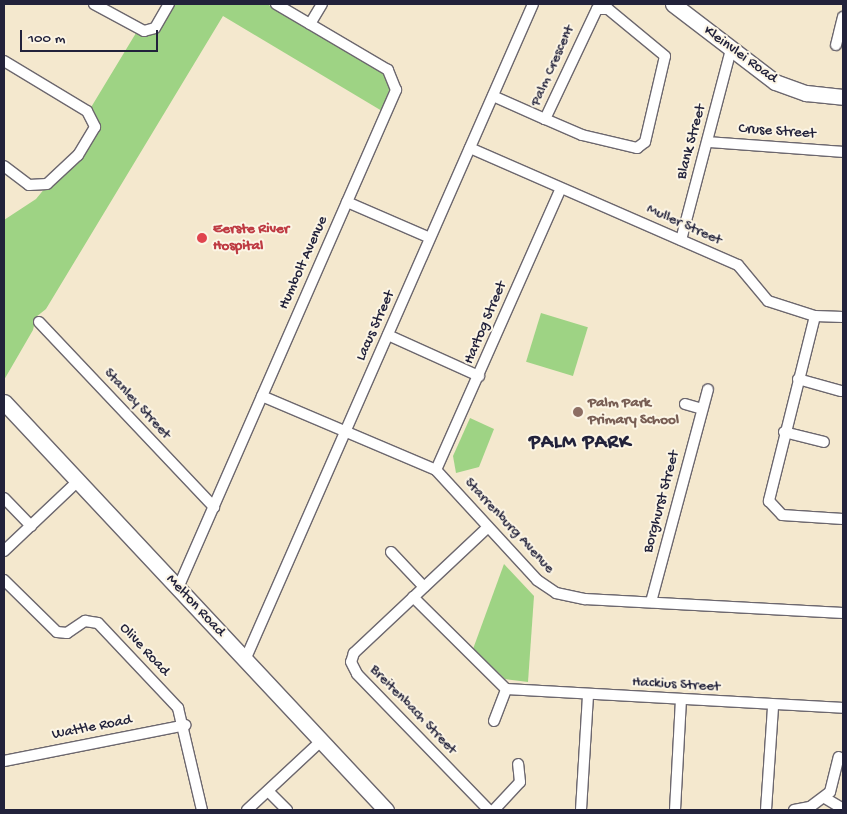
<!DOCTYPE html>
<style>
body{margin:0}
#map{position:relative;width:847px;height:814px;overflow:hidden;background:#f4e8ce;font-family:"Gochi Hand",sans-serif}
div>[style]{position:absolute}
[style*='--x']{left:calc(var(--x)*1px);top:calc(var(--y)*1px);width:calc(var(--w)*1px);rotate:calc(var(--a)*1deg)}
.green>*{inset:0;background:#9ed384;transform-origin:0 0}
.roads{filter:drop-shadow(1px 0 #6c676e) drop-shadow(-1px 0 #6c676e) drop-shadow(0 1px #6c676e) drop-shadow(0 -1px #6c676e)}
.street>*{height:10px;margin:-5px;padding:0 5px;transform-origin:5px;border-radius:5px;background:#fff}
.secondary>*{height:15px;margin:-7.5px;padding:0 7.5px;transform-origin:7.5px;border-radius:7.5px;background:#fff}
.dots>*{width:14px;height:14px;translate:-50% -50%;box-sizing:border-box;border:2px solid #fcf5e5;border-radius:50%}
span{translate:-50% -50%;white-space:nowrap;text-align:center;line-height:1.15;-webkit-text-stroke:4px #fcf5e5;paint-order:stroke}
.street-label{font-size:15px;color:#22223b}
.health-label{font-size:15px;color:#be3a42;font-weight:700}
.left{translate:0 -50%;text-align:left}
.education-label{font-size:15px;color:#785e54;font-weight:700}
.district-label{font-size:20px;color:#22223b;font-weight:700;letter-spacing:1px}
.frame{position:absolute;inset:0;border:5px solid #22223b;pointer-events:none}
.scale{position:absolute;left:20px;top:30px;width:138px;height:22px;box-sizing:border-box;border:2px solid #22223b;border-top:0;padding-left:6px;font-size:15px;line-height:18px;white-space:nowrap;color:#22223b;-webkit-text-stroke:4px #fcf5e5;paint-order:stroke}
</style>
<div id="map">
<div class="green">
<div style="clip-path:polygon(174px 4px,267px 4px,383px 72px,390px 87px,382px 111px,223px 16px,46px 309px,36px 317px,33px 330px,4px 380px,4px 220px,36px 199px,98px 124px,90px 109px,136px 33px,143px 35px)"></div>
<div style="left:541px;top:313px;width:49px;height:51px;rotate:17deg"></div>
<div style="clip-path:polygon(470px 418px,494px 429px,479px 467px,456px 473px,453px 456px)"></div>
<div style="clip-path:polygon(504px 564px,534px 596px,528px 682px,505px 679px,473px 649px)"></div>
</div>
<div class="roads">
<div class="street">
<div style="--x:94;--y:4;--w:57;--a:28.4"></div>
<div style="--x:144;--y:31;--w:11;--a:-15"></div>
<div style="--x:155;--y:28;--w:28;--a:-60"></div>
<div style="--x:310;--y:24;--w:23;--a:-59"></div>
<div style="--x:836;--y:45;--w:29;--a:-76"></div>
<div style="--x:4;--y:61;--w:97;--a:31.1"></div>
<div style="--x:87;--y:111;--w:18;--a:63"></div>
<div style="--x:95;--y:127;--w:33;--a:121"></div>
<div style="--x:78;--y:155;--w:42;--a:136.9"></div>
<div style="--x:47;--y:184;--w:18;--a:177"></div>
<div style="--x:29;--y:185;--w:31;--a:-143"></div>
<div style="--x:493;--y:96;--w:57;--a:23.9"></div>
<div style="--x:545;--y:119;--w:40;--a:23.4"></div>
<div style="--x:582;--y:135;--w:57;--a:13.3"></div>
<div style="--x:637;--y:148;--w:10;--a:-37"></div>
<div style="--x:645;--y:142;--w:88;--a:-76.9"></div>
<div style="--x:665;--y:56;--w:74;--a:-140.5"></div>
<div style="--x:608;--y:9;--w:11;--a:180"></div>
<div style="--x:597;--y:9;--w:122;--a:115.3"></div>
<div style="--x:708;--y:142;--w:135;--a:4.2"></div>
<div style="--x:470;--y:148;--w:292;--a:23.6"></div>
<div style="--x:738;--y:265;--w:47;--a:50.2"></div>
<div style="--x:768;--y:301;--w:49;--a:17.7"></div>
<div style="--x:815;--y:316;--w:28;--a:2"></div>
<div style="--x:347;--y:202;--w:90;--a:23.4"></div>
<div style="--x:681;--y:240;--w:196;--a:-75.3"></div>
<div style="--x:815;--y:316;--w:191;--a:104"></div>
<div style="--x:769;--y:501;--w:19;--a:47"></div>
<div style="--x:782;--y:515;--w:61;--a:3.8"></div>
<div style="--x:39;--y:322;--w:255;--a:46.6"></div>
<div style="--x:388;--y:335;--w:100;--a:24.3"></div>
<div style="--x:798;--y:379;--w:45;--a:15.6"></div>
<div style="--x:262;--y:396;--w:189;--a:23"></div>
<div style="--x:436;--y:470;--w:149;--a:47.4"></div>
<div style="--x:537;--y:580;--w:23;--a:34"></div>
<div style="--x:556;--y:593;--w:30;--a:12"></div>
<div style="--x:585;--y:599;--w:258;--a:3.1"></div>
<div style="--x:685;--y:404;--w:18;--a:16"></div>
<div style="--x:784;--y:432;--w:41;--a:14"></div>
<div style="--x:436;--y:470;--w:308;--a:-66.1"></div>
<div style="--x:4;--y:498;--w:39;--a:46"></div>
<div style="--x:487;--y:528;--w:183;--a:136.8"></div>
<div style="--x:354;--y:653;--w:9;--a:108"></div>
<div style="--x:351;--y:662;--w:13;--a:63"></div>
<div style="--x:357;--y:674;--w:190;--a:45.9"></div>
<div style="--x:4;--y:551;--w:102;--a:-43.4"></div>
<div style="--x:391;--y:552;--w:48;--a:46.7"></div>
<div style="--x:4;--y:580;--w:74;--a:44.5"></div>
<div style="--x:57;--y:632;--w:10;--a:6"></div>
<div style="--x:67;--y:633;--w:22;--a:-34"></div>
<div style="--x:85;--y:621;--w:13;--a:9"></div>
<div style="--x:98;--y:623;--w:117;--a:46.7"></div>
<div style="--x:178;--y:708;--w:105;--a:76.8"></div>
<div style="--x:178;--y:588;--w:544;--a:-66.36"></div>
<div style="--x:396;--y:90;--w:22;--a:-112"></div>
<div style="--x:388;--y:70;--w:130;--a:-149.5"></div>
<div style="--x:413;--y:597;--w:131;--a:44.7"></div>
<div style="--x:506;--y:689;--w:338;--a:3.2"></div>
<div style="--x:651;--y:602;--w:220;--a:-75"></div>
<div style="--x:245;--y:660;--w:716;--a:-66.3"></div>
<div style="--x:494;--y:721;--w:34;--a:-69"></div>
<div style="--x:4;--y:761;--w:185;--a:-11.2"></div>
<div style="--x:268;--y:791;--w:27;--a:45"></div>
<div style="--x:825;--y:798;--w:21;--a:31"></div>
<div style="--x:247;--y:810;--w:101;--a:-43"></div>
<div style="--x:494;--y:810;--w:38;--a:-47"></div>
<div style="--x:520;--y:782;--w:18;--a:-96"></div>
<div style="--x:581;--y:810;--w:115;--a:-86.5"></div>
<div style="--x:675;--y:810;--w:110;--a:-86.9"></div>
<div style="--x:766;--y:810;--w:104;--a:-86.1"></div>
<div style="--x:794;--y:810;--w:16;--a:-11"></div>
<div style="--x:810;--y:807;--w:25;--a:-37"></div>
<div style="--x:830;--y:792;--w:36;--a:-76"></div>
</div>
<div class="secondary">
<div style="--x:673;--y:4;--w:128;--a:37.4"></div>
<div style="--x:775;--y:82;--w:33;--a:20"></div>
<div style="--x:806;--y:93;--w:37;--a:6"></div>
<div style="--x:4;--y:402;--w:559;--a:46.89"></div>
</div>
</div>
<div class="dots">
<div style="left:202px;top:238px;background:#e0444e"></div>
<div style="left:578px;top:412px;background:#8d6e63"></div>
</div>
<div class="street-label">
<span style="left:740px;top:55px;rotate:36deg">Kleinvlei Road</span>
<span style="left:553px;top:66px;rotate:-66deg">Palm Crescent</span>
<span style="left:777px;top:132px;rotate:4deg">Cruse Street</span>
<span style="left:692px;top:142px;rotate:-75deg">Blank Street</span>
<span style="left:684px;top:225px;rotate:24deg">Muller Street</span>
<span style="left:304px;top:263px;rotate:-66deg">Humbolt Avenue</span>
<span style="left:486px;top:323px;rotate:-67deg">Hartog Street</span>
<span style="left:376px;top:326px;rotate:-66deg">Lacus Street</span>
<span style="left:137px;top:404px;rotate:47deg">Stanley Street</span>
<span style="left:662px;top:502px;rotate:-75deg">Borghurst Street</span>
<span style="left:509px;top:526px;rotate:47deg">Starrenburg Avenue</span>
<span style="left:195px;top:606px;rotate:47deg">Melton Road</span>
<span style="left:144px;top:650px;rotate:47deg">Olive Road</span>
<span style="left:676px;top:685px;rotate:3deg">Hackius Street</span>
<span style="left:413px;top:710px;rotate:46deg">Breitenbach Street</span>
<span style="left:92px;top:728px;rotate:-11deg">Wattle Road</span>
</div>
<div class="health-label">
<span class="left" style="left:213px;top:238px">Eerste River<br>Hospital</span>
</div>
<div class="education-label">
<span class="left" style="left:588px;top:412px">Palm Park<br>Primary School</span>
</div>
<div class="district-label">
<span style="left:580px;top:443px">PALM PARK</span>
</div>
<div class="frame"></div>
<div class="scale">100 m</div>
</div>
